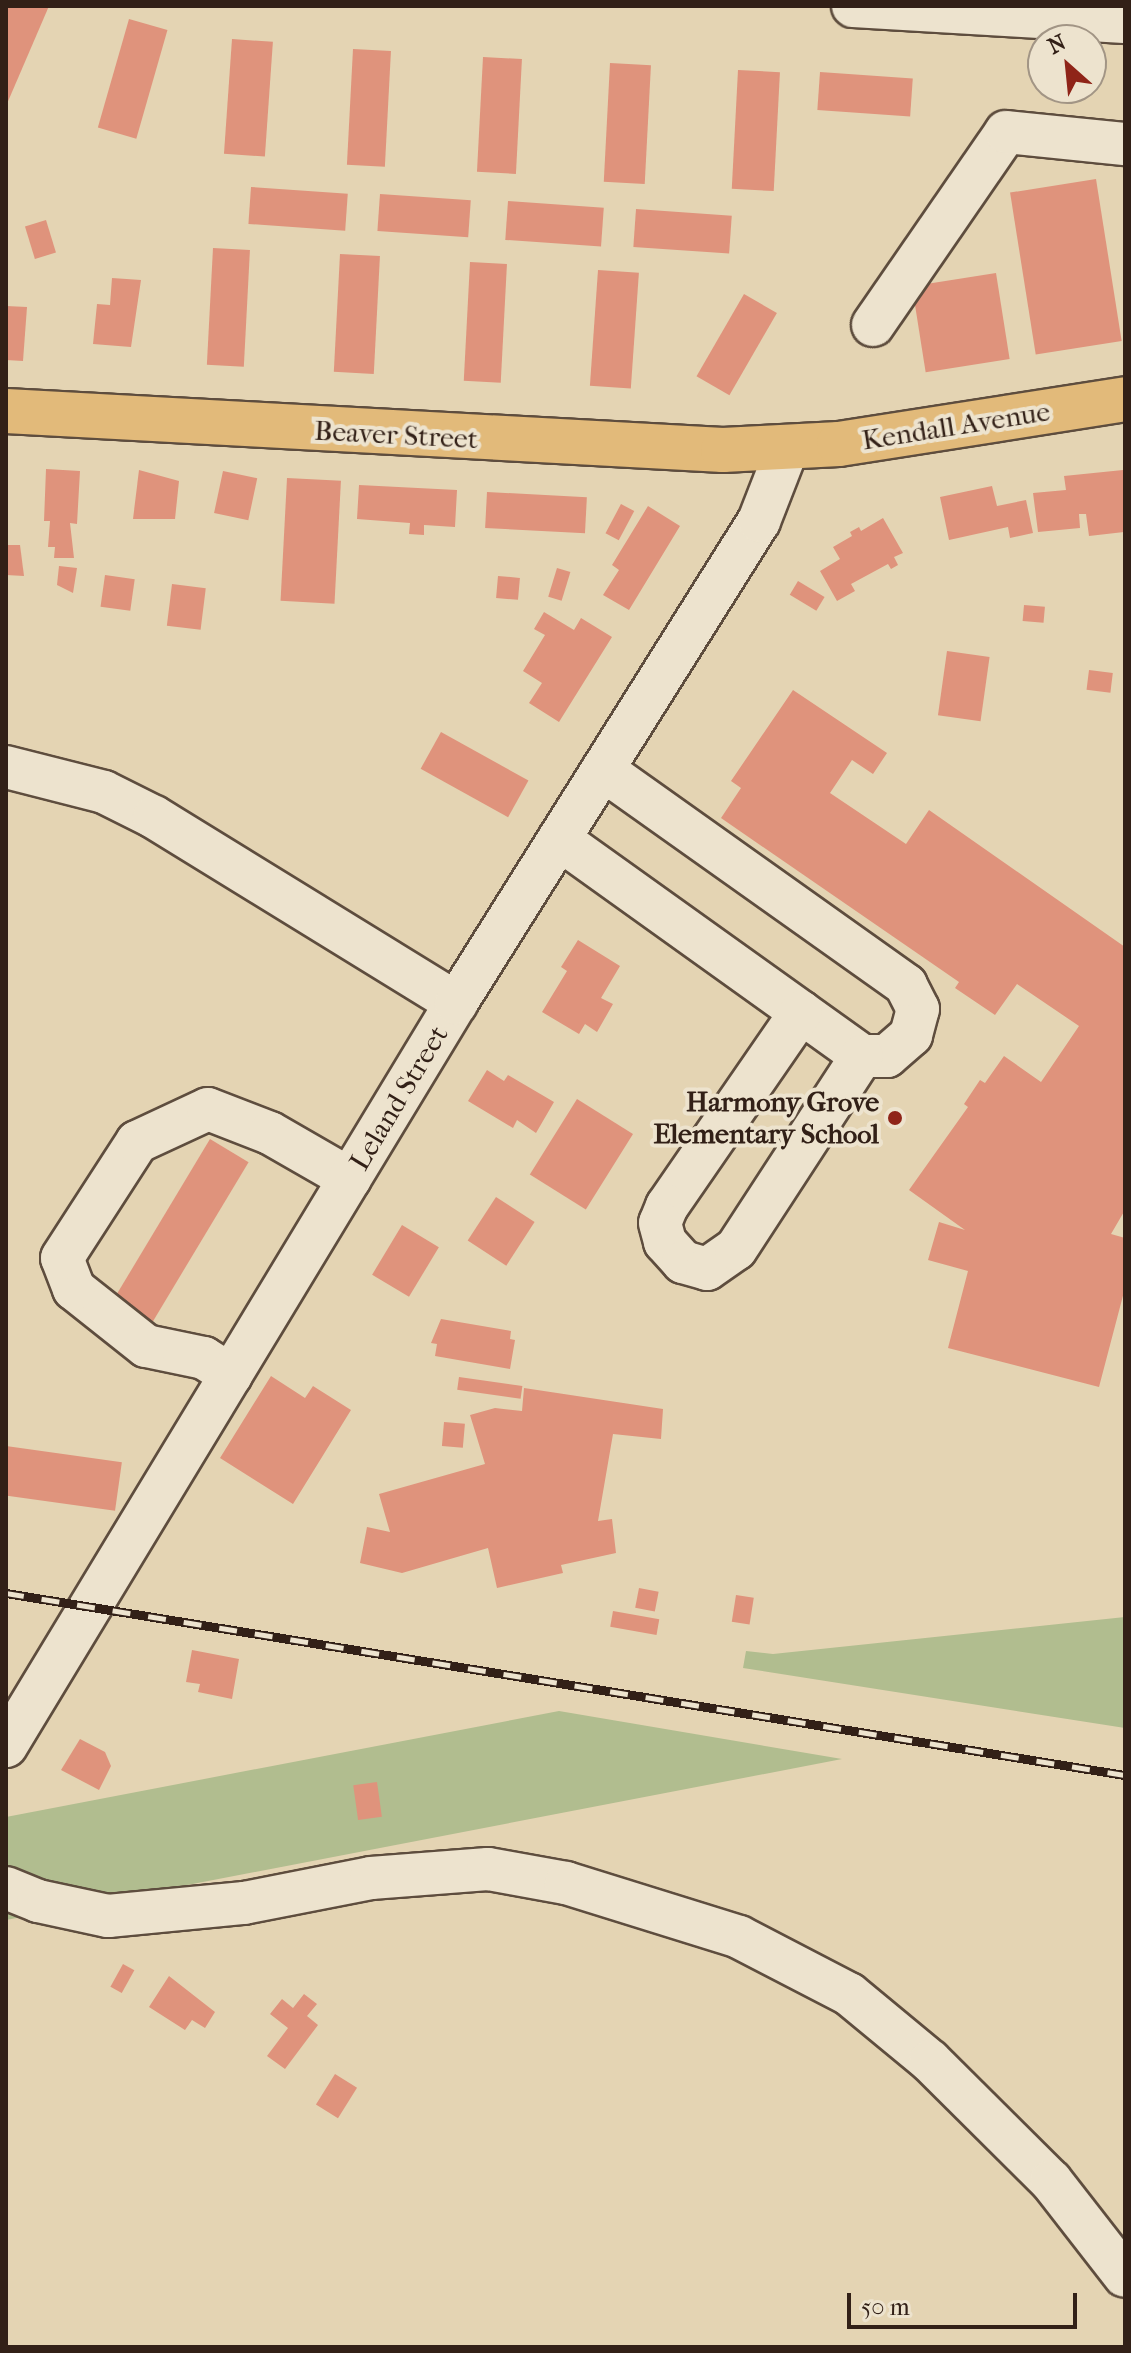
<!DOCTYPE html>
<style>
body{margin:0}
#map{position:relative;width:1131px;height:2353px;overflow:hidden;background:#e4d4b3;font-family:"IM FELL French Canon",serif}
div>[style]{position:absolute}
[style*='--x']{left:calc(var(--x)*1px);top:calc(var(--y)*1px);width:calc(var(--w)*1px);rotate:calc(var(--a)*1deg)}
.green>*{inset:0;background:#b1bd8f}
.building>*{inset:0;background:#df937c;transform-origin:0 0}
.roads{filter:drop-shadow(2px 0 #5e4d3e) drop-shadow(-2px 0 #5e4d3e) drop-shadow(0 2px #5e4d3e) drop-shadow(0 -2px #5e4d3e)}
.minor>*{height:42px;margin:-21px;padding:0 21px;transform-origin:21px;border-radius:21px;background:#ede3ce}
.major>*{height:44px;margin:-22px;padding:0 22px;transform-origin:22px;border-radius:22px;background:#e2ba7a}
.rail>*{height:9px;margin-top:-4.5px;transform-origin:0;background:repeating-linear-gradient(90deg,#ede3ce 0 18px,#322017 0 36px);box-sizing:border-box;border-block:2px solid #322017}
.dots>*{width:22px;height:22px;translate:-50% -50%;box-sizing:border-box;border:4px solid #ede3ce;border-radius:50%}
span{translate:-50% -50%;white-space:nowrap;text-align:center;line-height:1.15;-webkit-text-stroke:8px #ede3ce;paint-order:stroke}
.street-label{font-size:28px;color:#322017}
.poi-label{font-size:28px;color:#322017;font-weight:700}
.right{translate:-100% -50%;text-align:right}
.frame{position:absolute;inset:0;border:8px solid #322017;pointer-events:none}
.north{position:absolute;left:1027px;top:24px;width:80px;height:80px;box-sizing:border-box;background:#ede3ce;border:2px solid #a29585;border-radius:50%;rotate:333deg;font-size:22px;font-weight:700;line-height:32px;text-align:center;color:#322017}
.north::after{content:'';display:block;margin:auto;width:28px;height:36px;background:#8f2418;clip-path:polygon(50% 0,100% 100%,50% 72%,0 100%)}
.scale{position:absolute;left:847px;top:2293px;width:230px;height:36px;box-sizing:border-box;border:4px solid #322017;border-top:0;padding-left:10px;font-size:24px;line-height:28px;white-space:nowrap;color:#322017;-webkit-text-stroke:6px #ede3ce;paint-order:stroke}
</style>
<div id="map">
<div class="green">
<div style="clip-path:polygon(1125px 1617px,1125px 1728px,743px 1668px,746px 1651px,773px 1654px)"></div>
<div style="clip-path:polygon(559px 1711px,842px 1759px,6px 1920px,6px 1817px)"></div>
</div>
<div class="building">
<div style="clip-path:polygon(7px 6px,49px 6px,6px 106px,6px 8px)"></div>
<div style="left:129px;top:19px;width:40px;height:113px;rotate:16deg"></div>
<div style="left:232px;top:39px;width:41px;height:115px;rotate:4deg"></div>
<div style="left:353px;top:49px;width:38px;height:116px;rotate:3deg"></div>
<div style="left:483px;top:57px;width:39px;height:115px;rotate:3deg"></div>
<div style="left:610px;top:63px;width:41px;height:119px;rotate:3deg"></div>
<div style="left:738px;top:70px;width:42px;height:119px;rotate:3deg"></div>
<div style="left:820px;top:72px;width:93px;height:38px;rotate:4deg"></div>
<div style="left:1096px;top:179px;width:164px;height:87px;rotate:81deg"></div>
<div style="left:251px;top:187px;width:97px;height:37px;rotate:4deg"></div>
<div style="left:380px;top:194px;width:91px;height:37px;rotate:4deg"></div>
<div style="left:508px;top:201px;width:96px;height:39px;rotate:4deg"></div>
<div style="left:636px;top:209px;width:96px;height:38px;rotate:4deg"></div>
<div style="left:46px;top:220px;width:34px;height:22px;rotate:73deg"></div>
<div style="left:213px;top:248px;width:37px;height:117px;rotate:3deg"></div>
<div style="left:340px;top:254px;width:40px;height:118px;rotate:3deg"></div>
<div style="left:470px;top:262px;width:37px;height:119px;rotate:3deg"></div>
<div style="left:598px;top:270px;width:41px;height:116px;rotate:4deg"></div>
<div style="left:996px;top:273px;width:87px;height:85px;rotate:81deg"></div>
<div style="clip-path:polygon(112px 278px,141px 280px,131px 347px,93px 344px,97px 304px,110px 305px)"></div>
<div style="left:744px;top:294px;width:38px;height:95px;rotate:30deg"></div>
<div style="clip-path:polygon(6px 306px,27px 307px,23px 361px,6px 360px)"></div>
<div style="clip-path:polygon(46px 469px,80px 471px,77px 524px,70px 523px,74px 558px,54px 558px,55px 547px,48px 547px,50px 521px,44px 521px)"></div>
<div style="clip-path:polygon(139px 470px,179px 481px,175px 519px,133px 519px)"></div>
<div style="clip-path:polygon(1123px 470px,1124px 532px,1089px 536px,1086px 514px,1079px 514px,1080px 528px,1038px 532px,1033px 493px,1066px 490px,1064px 476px)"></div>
<div style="left:223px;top:471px;width:35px;height:43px;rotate:12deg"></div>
<div style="left:287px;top:478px;width:54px;height:123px;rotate:3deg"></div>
<div style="clip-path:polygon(359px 485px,457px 490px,455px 527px,424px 525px,424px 535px,409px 534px,410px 523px,357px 519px)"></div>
<div style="clip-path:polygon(992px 486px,997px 506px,1026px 500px,1033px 533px,1010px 538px,1008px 527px,949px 540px,940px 497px)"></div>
<div style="left:487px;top:492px;width:100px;height:36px;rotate:3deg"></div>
<div style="left:621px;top:504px;width:15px;height:33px;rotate:28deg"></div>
<div style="clip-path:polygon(648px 506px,680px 526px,629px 610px,603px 595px,619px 570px,612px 565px)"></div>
<div style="clip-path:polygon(883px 518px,903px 553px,894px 557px,898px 565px,891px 569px,888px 564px,851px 584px,855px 591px,837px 601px,820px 571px,840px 559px,833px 547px,852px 536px,850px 532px,859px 527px,861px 531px)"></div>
<div style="clip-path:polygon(6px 545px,20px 545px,24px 576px,6px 575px)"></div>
<div style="clip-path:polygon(59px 566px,77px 568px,73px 593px,57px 585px)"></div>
<div style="left:557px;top:568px;width:14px;height:30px;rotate:17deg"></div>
<div style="left:105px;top:575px;width:30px;height:32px;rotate:8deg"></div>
<div style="left:498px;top:576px;width:22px;height:22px;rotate:5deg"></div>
<div style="left:798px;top:581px;width:31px;height:16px;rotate:31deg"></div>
<div style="left:172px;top:584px;width:34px;height:42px;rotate:7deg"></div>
<div style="left:1024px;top:605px;width:21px;height:16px;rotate:5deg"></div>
<div style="clip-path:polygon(544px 612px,574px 630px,581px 618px,612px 637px,559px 722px,529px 703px,542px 683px,523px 671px,545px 635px,534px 629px)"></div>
<div style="left:947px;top:651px;width:43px;height:65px;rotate:8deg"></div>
<div style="left:1089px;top:670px;width:24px;height:20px;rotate:7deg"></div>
<div style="clip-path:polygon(793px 690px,887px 753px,873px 774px,852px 760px,830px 793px,906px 844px,929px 810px,1125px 947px,1125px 1210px,1111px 1234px,1125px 1238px,1125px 1288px,1099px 1387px,948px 1348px,968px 1271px,928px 1260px,939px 1222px,965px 1230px,909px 1190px,968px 1107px,964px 1104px,980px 1080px,985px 1083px,1004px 1056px,1041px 1082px,1079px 1026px,1017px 984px,995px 1015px,955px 988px,959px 982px,721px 818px,741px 788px,731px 781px)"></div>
<div style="left:441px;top:732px;width:100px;height:42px;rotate:29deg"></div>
<div style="clip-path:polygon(578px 940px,620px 966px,601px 998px,613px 1004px,597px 1032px,585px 1024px,579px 1034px,542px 1012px,567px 971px,561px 967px)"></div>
<div style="clip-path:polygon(487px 1070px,504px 1081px,508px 1075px,554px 1102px,536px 1133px,517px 1120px,513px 1128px,468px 1101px)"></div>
<div style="left:577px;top:1099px;width:66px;height:89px;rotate:32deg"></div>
<div style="left:210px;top:1139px;width:45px;height:194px;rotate:31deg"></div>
<div style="left:496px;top:1197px;width:46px;height:52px;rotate:33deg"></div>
<div style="left:402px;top:1225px;width:43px;height:58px;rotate:31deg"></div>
<div style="clip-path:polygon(441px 1319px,511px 1331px,510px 1339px,515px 1340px,510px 1369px,435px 1356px,437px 1344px,431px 1343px)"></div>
<div style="clip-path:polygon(271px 1376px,305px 1398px,313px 1386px,351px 1410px,293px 1504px,220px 1458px)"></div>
<div style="left:459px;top:1377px;width:64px;height:13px;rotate:8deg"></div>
<div style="clip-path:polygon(524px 1388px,663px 1409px,661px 1439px,613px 1434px,598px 1521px,612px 1519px,616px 1553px,561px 1565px,563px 1573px,497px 1588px,488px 1548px,402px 1573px,360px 1563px,367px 1527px,390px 1532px,379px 1494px,485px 1464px,470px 1415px,495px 1408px,522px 1411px)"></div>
<div style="left:444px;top:1422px;width:21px;height:24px;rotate:5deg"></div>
<div style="left:6px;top:1446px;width:117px;height:49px;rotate:8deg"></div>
<div style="left:639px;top:1588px;width:20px;height:20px;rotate:11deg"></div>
<div style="left:736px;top:1595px;width:18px;height:27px;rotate:9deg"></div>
<div style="left:613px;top:1611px;width:47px;height:16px;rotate:10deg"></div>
<div style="clip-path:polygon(192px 1650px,239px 1659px,232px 1699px,198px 1692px,200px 1684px,186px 1682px)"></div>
<div style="clip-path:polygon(80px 1739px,105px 1752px,111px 1766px,99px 1790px,61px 1770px)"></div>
<div style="left:377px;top:1782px;width:35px;height:24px;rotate:82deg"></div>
<div style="left:123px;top:1964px;width:13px;height:26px;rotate:29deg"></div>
<div style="clip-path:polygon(169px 1976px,215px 2012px,205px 2028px,192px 2020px,185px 2030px,149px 2007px)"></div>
<div style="clip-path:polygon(304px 1994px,317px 2004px,307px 2016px,318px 2025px,285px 2069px,267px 2056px,288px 2028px,270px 2014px,282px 1999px,293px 2008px)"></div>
<div style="left:335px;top:2074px;width:26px;height:36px;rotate:32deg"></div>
</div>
<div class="roads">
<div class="minor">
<div style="--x:853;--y:6;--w:272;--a:3.4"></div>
<div style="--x:873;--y:325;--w:234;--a:-55.4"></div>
<div style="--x:1006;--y:132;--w:120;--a:5.8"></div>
<div style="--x:6;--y:767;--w:101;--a:14.3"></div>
<div style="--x:104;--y:792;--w:56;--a:26.6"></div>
<div style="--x:154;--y:817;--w:355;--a:31.6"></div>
<div style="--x:559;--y:839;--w:373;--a:35.6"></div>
<div style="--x:862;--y:1056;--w:25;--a:0"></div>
<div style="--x:887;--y:1056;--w:32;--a:-41"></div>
<div style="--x:911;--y:1035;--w:27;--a:-75"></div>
<div style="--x:918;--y:1009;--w:27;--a:-117"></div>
<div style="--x:906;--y:985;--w:372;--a:-144.6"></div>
<div style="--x:801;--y:1012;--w:236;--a:124.6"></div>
<div style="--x:667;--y:1206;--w:18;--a:112"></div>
<div style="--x:660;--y:1223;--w:20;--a:75"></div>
<div style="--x:665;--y:1242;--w:27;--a:48"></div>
<div style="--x:683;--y:1262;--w:25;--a:16"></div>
<div style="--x:707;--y:1269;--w:35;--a:-35"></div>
<div style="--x:736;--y:1249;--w:230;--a:-56.9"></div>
<div style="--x:231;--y:1375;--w:32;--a:-148"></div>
<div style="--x:204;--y:1358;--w:59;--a:-168.3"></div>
<div style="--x:146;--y:1346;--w:92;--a:-141.6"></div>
<div style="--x:74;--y:1289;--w:33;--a:-111"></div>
<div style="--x:62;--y:1258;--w:138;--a:-57.1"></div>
<div style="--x:137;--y:1142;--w:78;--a:-24.9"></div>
<div style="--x:208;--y:1109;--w:66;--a:21.2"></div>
<div style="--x:270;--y:1133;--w:92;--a:29.9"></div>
<div style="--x:6;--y:1746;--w:869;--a:-58.8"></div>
<div style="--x:456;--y:1003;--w:569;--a:-57.85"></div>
<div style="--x:759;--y:521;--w:77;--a:-68.7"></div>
<div style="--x:6;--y:1888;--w:35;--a:22"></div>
<div style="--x:38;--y:1901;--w:72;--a:12.1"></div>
<div style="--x:108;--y:1916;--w:137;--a:-5.5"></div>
<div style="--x:244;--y:1903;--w:129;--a:-11.1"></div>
<div style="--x:371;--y:1878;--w:117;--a:-4.4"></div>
<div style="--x:488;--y:1869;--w:79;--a:10.2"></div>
<div style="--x:566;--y:1883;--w:181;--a:17.3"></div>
<div style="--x:739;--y:1937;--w:124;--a:27.4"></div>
<div style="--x:849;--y:1994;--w:105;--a:39.6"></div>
<div style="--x:930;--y:2061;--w:170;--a:44.8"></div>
<div style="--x:1051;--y:2181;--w:120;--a:52.1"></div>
</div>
<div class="major">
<div style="--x:6;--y:411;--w:718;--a:3.11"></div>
<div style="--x:723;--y:450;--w:116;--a:-3"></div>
<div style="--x:839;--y:444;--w:290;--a:-8.9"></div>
</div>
</div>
<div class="rail">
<div style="--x:6;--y:1593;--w:1134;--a:9.24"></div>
</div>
<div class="dots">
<div style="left:895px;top:1118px;background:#8f2418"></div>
</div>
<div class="street-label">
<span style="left:956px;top:426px;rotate:-9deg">Kendall Avenue</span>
<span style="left:396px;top:435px;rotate:3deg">Beaver Street</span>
<span style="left:399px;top:1098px;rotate:-59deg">Leland Street</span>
</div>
<div class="poi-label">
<span class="right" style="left:879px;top:1118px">Harmony Grove<br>Elementary School</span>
</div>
<div class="frame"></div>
<div class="north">N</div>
<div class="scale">50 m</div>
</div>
